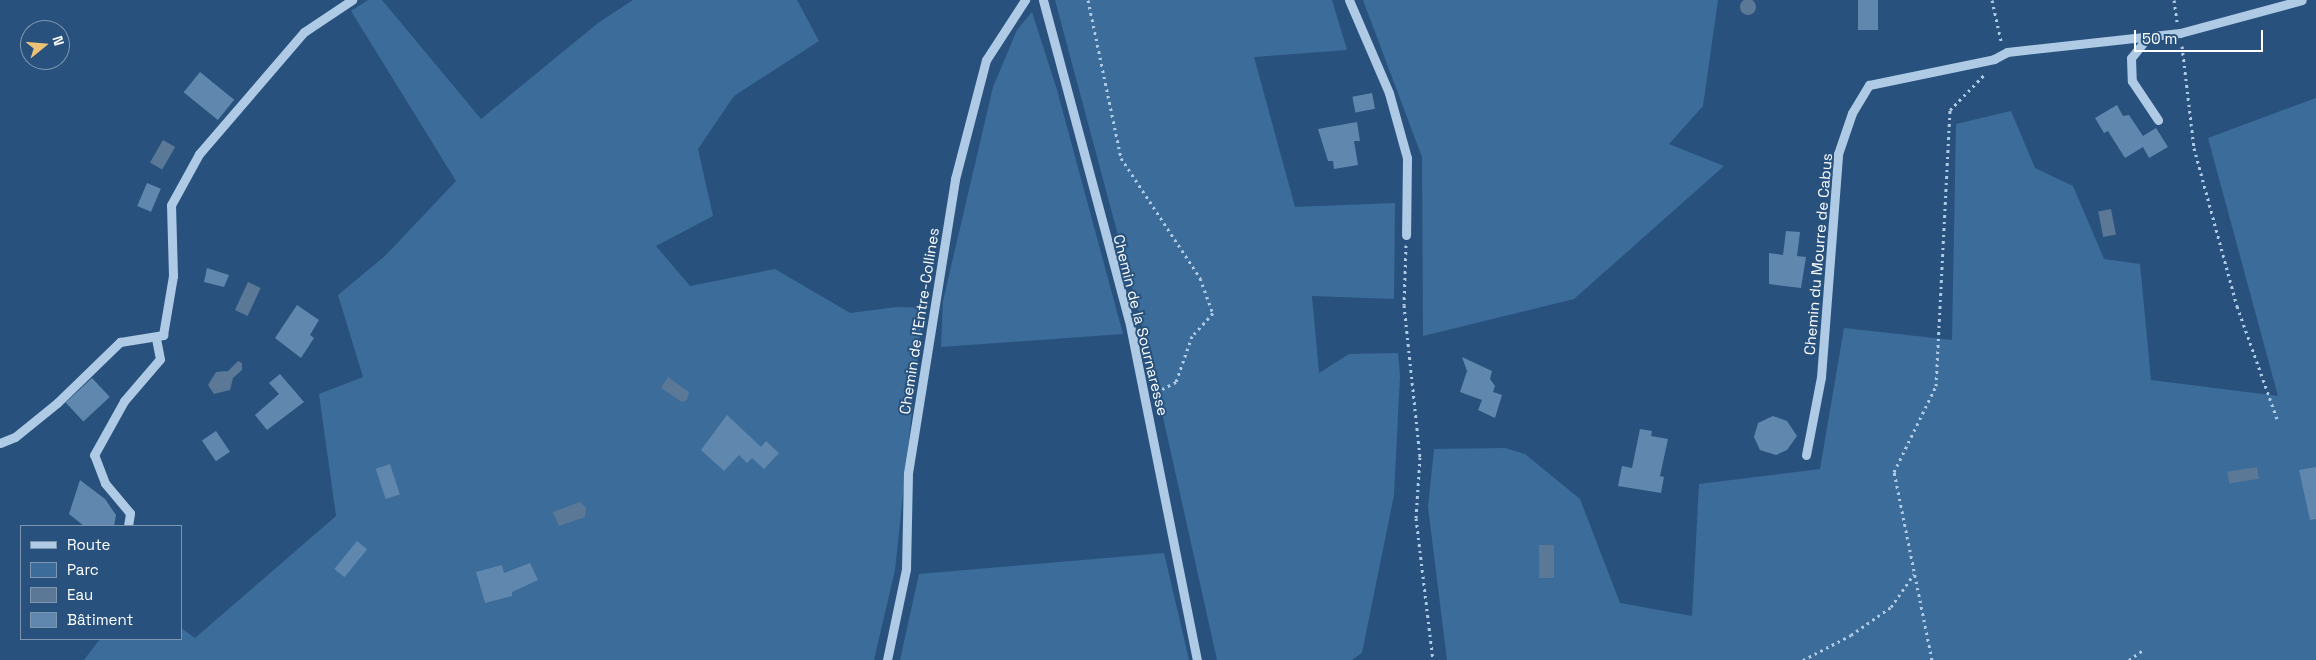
<!DOCTYPE html>
<meta charset="utf-8">
<style>
body{margin:0}
#map{position:relative;width:2316px;height:660px;overflow:hidden;background:#28527d;font-family:"Space Grotesk",sans-serif}
div>[style]{position:absolute}
[style*='--x']{left:calc(var(--x)*1px);top:calc(var(--y)*1px);width:calc(var(--w)*1px);rotate:calc(var(--a)*1deg)}
.green>*{inset:0;background:#3c6c9a}
.water>*{inset:0;background:#5b7997;transform-origin:0 0}
.round{border-radius:50%}
.building>*{inset:0;background:#6087ad;transform-origin:0 0}
.path>*{height:3px;margin-top:-1.5px;transform-origin:0;background:repeating-linear-gradient(90deg,#aecae4 0 2.5px,transparent 0 6.5px)}
.minor>*{height:9px;margin:-4.5px;padding:0 4.5px;transform-origin:4.5px;border-radius:4.5px;background:#aecae4}
span{translate:-50% -50%;white-space:nowrap;text-align:center;line-height:1.15;-webkit-text-stroke:4px #28527d;paint-order:stroke}
.street-label{font-size:15px;color:#fff}
.legend{position:absolute;left:20px;top:525px;width:162px;height:115px;box-sizing:border-box;background:#28527d;border:1px solid #7e97b1;margin:0;padding:6px 9px;list-style:none;font-size:15px;color:#fff}
.legend li{display:flex;align-items:center;gap:10px;height:25px}
.legend b{width:25px;border:1px solid #7e97b1}
.north{position:absolute;left:20px;top:20px;width:50px;height:50px;box-sizing:border-box;background:#28527d;border:1px solid #7e97b1;border-radius:50%;rotate:73deg;font-size:14px;font-weight:700;line-height:20px;text-align:center;color:#fff}
.north::after{content:'';display:block;margin:auto;width:18px;height:22px;background:#ecc274;clip-path:polygon(50% 0,100% 100%,50% 72%,0 100%)}
.scale{position:absolute;left:2134px;top:30px;width:129px;height:22px;box-sizing:border-box;border:2px solid #fff;border-top:0;padding-left:6px;font-size:15px;line-height:18px;white-space:nowrap;color:#fff;-webkit-text-stroke:4px #28527d;paint-order:stroke}
</style>
<div id="map">
<div class="green">
<div style="clip-path:polygon(368px 0,382px 0,481px 119px,598px 23px,633px 0,797px 0,819px 41px,734px 96px,698px 149px,713px 216px,656px 246px,690px 286px,775px 269px,850px 313px,897px 307px,923px 308px,895px 570px,874px 660px,84px 660px,100px 639px,181px 639px,181px 628px,195px 638px,336px 516px,319px 394px,363px 377px,338px 295px,385px 256px,456px 181px,351px 11px)"></div>
<div style="clip-path:polygon(1055px 0,1332px 0,1347px 50px,1254px 57px,1295px 207px,1395px 203px,1394px 299px,1312px 296px,1319px 373px,1349px 354px,1398px 353px,1400px 376px,1394px 495px,1362px 653px,1352px 660px,1217px 660px,1145px 336px)"></div>
<div style="clip-path:polygon(1363px 0,1718px 0,1703px 106px,1669px 144px,1724px 166px,1574px 299px,1423px 336px,1422px 157px)"></div>
<div style="clip-path:polygon(1032px 12px,1057px 90px,1123px 334px,941px 347px,943px 301px,993px 87px,1017px 30px)"></div>
<div style="clip-path:polygon(2316px 98px,2316px 660px,1447px 660px,1428px 507px,1434px 449px,1505px 448px,1525px 454px,1580px 499px,1620px 603px,1692px 616px,1699px 484px,1820px 469px,1844px 328px,1952px 340px,1956px 124px,2011px 111px,2035px 168px,2073px 186px,2104px 259px,2140px 264px,2151px 380px,2278px 396px,2208px 138px)"></div>
<div style="clip-path:polygon(1164px 553px,1189px 660px,900px 660px,919px 574px)"></div>
</div>
<div class="water">
<div class="round" style="left:1740px;top:-1px;width:16px;height:16px"></div>
<div style="left:163px;top:140px;width:14px;height:26px;rotate:30deg"></div>
<div style="left:2111px;top:209px;width:26px;height:13px;rotate:79deg"></div>
<div style="left:248px;top:282px;width:14px;height:31px;rotate:25deg"></div>
<div style="clip-path:polygon(238px 361px,242px 363px,242px 370px,233px 378px,230px 390px,214px 394px,208px 385px,216px 372px,228px 371px)"></div>
<div style="clip-path:polygon(668px 377px,689px 392px,687px 400px,682px 402px,661px 388px)"></div>
<div style="left:2257px;top:467px;width:12px;height:30px;rotate:81deg"></div>
<div style="clip-path:polygon(580px 502px,586px 508px,585px 517px,559px 526px,553px 512px)"></div>
<div style="left:1554px;top:545px;width:33px;height:15px;rotate:90deg"></div>
</div>
<div class="building">
<div style="left:1858px;top:0;width:20px;height:30px"></div>
<div style="left:200px;top:72px;width:44px;height:26px;rotate:39deg"></div>
<div style="left:1372px;top:93px;width:16px;height:20px;rotate:79deg"></div>
<div style="clip-path:polygon(2117px 105px,2123px 116px,2129px 115px,2143px 136px,2156px 128px,2168px 147px,2149px 158px,2143px 147px,2125px 158px,2108px 131px,2104px 133px,2095px 118px)"></div>
<div style="clip-path:polygon(1357px 122px,1360px 141px,1354px 141px,1358px 165px,1334px 169px,1333px 161px,1328px 161px,1318px 129px)"></div>
<div style="left:147px;top:183px;width:15px;height:25px;rotate:23deg"></div>
<div style="clip-path:polygon(1786px 231px,1800px 232px,1797px 256px,1806px 257px,1801px 288px,1769px 284px,1769px 253px,1783px 255px)"></div>
<div style="clip-path:polygon(207px 268px,229px 275px,224px 287px,204px 282px)"></div>
<div style="clip-path:polygon(297px 305px,319px 320px,310px 335px,314px 338px,301px 358px,275px 338px)"></div>
<div style="clip-path:polygon(1462px 357px,1492px 371px,1490px 379px,1495px 386px,1493px 392px,1502px 395px,1495px 418px,1478px 410px,1482px 400px,1460px 392px,1467px 371px)"></div>
<div style="clip-path:polygon(280px 374px,304px 402px,267px 430px,255px 415px,279px 394px,269px 383px)"></div>
<div style="left:92px;top:378px;width:26px;height:36px;rotate:47deg"></div>
<div style="clip-path:polygon(727px 415px,761px 447px,766px 441px,779px 453px,764px 469px,752px 458px,747px 463px,739px 455px,724px 471px,701px 450px)"></div>
<div style="clip-path:polygon(1773px 416px,1787px 421px,1797px 436px,1787px 450px,1776px 455px,1760px 450px,1754px 437px,1758px 423px)"></div>
<div style="clip-path:polygon(1640px 429px,1652px 431px,1651px 436px,1668px 439px,1660px 476px,1664px 477px,1661px 493px,1618px 486px,1622px 466px,1632px 468px)"></div>
<div style="left:216px;top:431px;width:25px;height:17px;rotate:56deg"></div>
<div style="left:390px;top:464px;width:32px;height:15px;rotate:72deg"></div>
<div style="clip-path:polygon(2316px 467px,2316px 519px,2310px 520px,2299px 470px)"></div>
<div style="clip-path:polygon(80px 480px,105px 499px,116px 515px,114px 526px,84px 526px,69px 514px)"></div>
<div style="left:357px;top:541px;width:13px;height:36px;rotate:39deg"></div>
<div style="clip-path:polygon(530px 563px,538px 580px,512px 592px,512px 596px,485px 603px,476px 572px,502px 565px,504px 573px)"></div>
</div>
<div class="path">
<div style="--x:1088;--y:0;--w:161;--a:78.2"></div>
<div style="--x:1121;--y:158;--w:144;--a:56.6"></div>
<div style="--x:1200;--y:278;--w:37;--a:70"></div>
<div style="--x:1213;--y:313;--w:31;--a:132"></div>
<div style="--x:1192;--y:336;--w:49;--a:109.2"></div>
<div style="--x:1176;--y:382;--w:25;--a:153"></div>
<div style="--x:1992;--y:0;--w:42;--a:77.6"></div>
<div style="--x:2174;--y:0;--w:22;--a:82"></div>
<div style="--x:2182;--y:46;--w:103;--a:83.3"></div>
<div style="--x:2194;--y:148;--w:164;--a:74.8"></div>
<div style="--x:2237;--y:306;--w:120;--a:70.5"></div>
<div style="--x:1406;--y:245;--w:60;--a:91.9"></div>
<div style="--x:1404;--y:305;--w:153;--a:84"></div>
<div style="--x:1420;--y:457;--w:61;--a:93.8"></div>
<div style="--x:1416;--y:518;--w:143;--a:83.2"></div>
<div style="--x:1803;--y:660;--w:54;--a:-27.5"></div>
<div style="--x:1851;--y:635;--w:49;--a:-35"></div>
<div style="--x:1891;--y:607;--w:40;--a:-55.1"></div>
<div style="--x:1932;--y:660;--w:192;--a:-101.4"></div>
<div style="--x:1894;--y:472;--w:96;--a:-64"></div>
<div style="--x:1936;--y:386;--w:276;--a:-87.1"></div>
<div style="--x:1950;--y:110;--w:50;--a:-45.8"></div>
<div style="--x:2129;--y:660;--w:16;--a:-35"></div>
</div>
<div class="minor">
<div style="--x:1043;--y:0;--w:331;--a:75"></div>
<div style="--x:1129;--y:320;--w:347;--a:78.7"></div>
<div style="--x:1349;--y:0;--w:101;--a:66.7"></div>
<div style="--x:1389;--y:93;--w:67;--a:74.5"></div>
<div style="--x:1407;--y:158;--w:77;--a:90.7"></div>
<div style="--x:2148;--y:37;--w:27;--a:129"></div>
<div style="--x:2131;--y:58;--w:23;--a:88"></div>
<div style="--x:2132;--y:81;--w:47;--a:56.3"></div>
<div style="--x:0;--y:443;--w:16;--a:-22"></div>
<div style="--x:15;--y:437;--w:54;--a:-39"></div>
<div style="--x:57;--y:403;--w:88;--a:-44.1"></div>
<div style="--x:120;--y:342;--w:44;--a:-9.2"></div>
<div style="--x:163;--y:335;--w:60;--a:-80.4"></div>
<div style="--x:173;--y:276;--w:71;--a:-91.6"></div>
<div style="--x:171;--y:205;--w:58;--a:-61.2"></div>
<div style="--x:199;--y:154;--w:161;--a:-49.3"></div>
<div style="--x:304;--y:32;--w:58;--a:-33.7"></div>
<div style="--x:1806;--y:455;--w:79;--a:-79.1"></div>
<div style="--x:1821;--y:377;--w:224;--a:-85.6"></div>
<div style="--x:1838;--y:154;--w:43;--a:-71.1"></div>
<div style="--x:1852;--y:113;--w:33;--a:-59"></div>
<div style="--x:1869;--y:85;--w:128;--a:-11.7"></div>
<div style="--x:1994;--y:59;--w:15;--a:-28"></div>
<div style="--x:2007;--y:52;--w:174;--a:-6.3"></div>
<div style="--x:2180;--y:33;--w:126;--a:-15.1"></div>
<div style="--x:128;--y:526;--w:13;--a:-81"></div>
<div style="--x:130;--y:513;--w:39;--a:-130"></div>
<div style="--x:105;--y:483;--w:30;--a:-111"></div>
<div style="--x:94;--y:455;--w:62;--a:-60.9"></div>
<div style="--x:124;--y:401;--w:55;--a:-49.4"></div>
<div style="--x:160;--y:359;--w:21;--a:-101"></div>
<div style="--x:887;--y:660;--w:93;--a:-78.2"></div>
<div style="--x:906;--y:569;--w:96;--a:-88.8"></div>
<div style="--x:908;--y:473;--w:298;--a:-80.9"></div>
<div style="--x:955;--y:179;--w:123;--a:-75.4"></div>
<div style="--x:986;--y:60;--w:72;--a:-57"></div>
</div>
<div class="street-label">
<span style="left:1818px;top:254px;rotate:-85deg">Chemin du Mourre de Cabus</span>
<span style="left:919px;top:321px;rotate:-81deg">Chemin de l'Entre-Collines</span>
<span style="left:1141px;top:325px;rotate:76deg">Chemin de la Sournaresse</span>
</div>
<ul class="legend">
<li><b style="height:6px;background:#aecae4"></b>Route</li>
<li><b style="height:14px;background:#3c6c9a"></b>Parc</li>
<li><b style="height:14px;background:#5b7997"></b>Eau</li>
<li><b style="height:14px;background:#6087ad"></b>Bâtiment</li>
</ul>
<div class="north">N</div>
<div class="scale">50 m</div>
</div>
